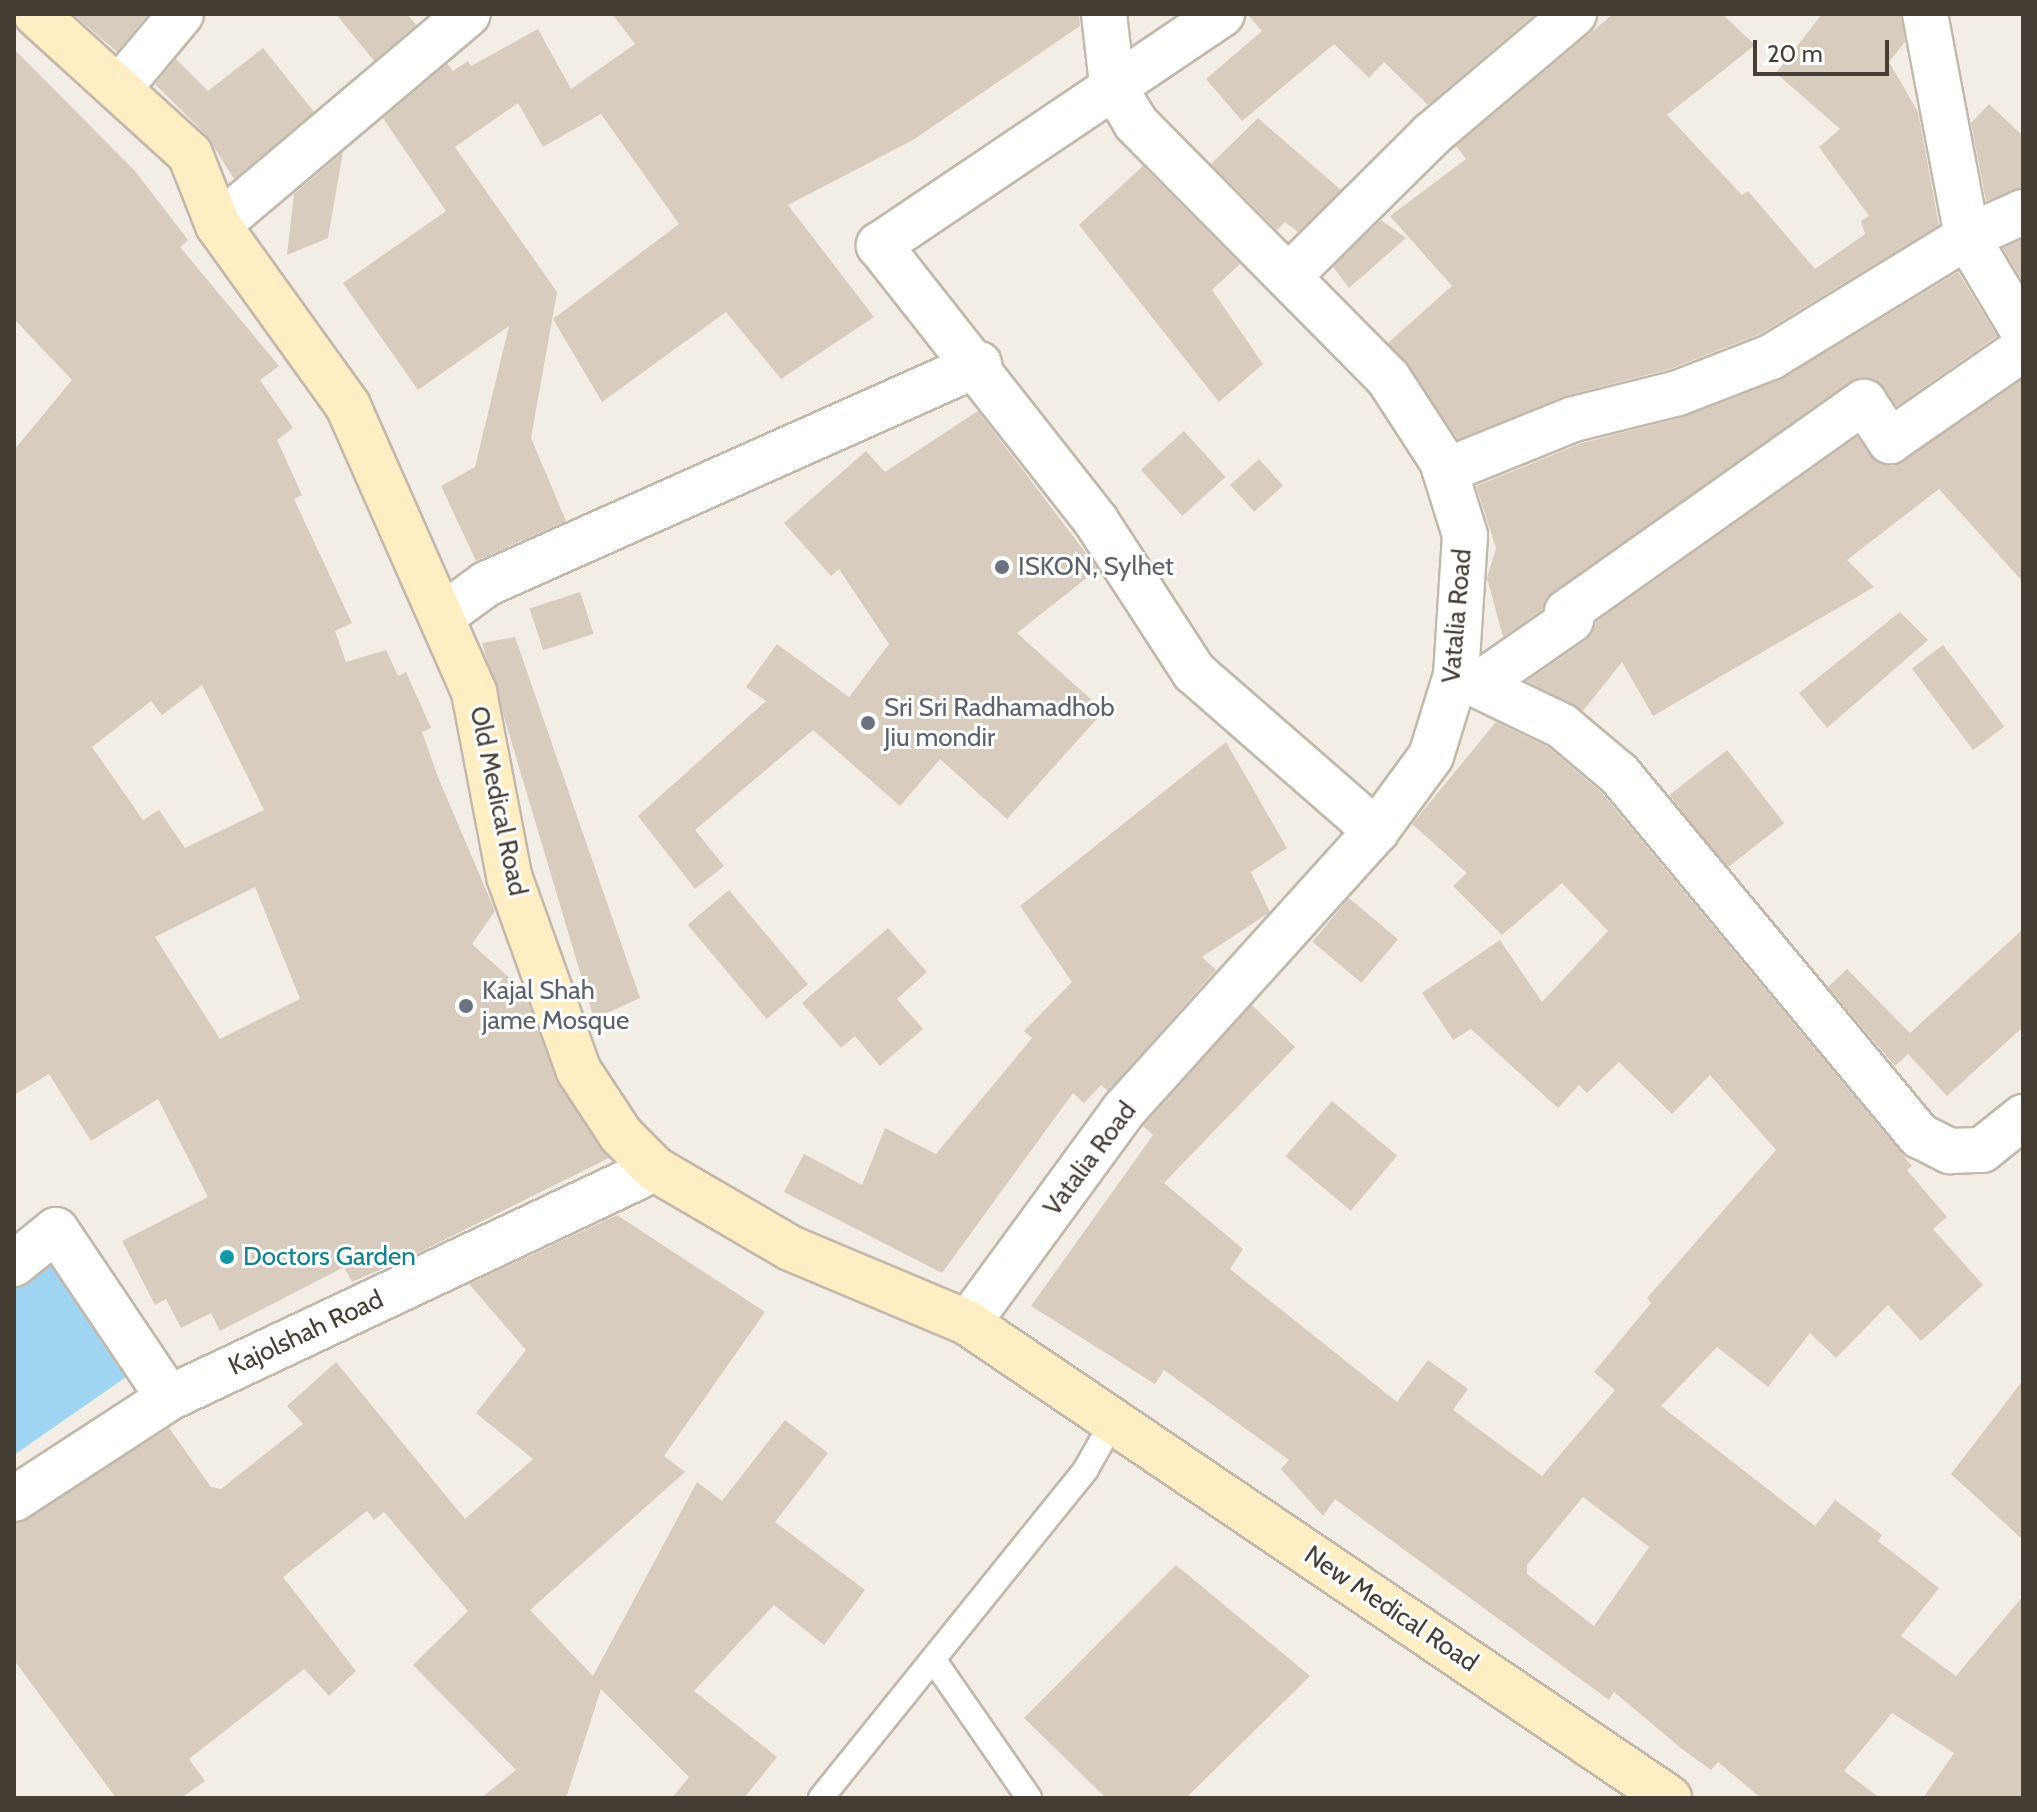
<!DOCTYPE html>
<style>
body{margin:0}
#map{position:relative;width:2037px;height:1812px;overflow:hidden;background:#f3eee5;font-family:Cabin,sans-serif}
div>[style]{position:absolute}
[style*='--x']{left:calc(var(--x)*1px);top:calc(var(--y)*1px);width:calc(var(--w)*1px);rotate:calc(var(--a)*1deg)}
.water>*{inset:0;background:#a0d5f1}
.building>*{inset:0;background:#d8ccbe;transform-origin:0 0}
.roads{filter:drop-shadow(2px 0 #c2b8ab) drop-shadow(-2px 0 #c2b8ab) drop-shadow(0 2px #c2b8ab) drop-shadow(0 -2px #c2b8ab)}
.lane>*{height:24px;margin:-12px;padding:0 12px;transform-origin:12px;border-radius:12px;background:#fff}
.street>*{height:44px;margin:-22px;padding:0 22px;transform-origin:22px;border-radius:22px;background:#fff}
.secondary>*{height:44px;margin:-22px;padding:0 22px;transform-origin:22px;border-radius:22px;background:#ffedc3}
.dots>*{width:22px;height:22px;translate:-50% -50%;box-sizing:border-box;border:4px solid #fff;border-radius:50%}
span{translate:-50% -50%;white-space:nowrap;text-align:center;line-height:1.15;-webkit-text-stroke:6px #fff;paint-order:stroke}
.worship-label{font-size:26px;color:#5b616d}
.left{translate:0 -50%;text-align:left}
.street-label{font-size:26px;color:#463e35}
.culture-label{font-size:26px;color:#0d838f}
.frame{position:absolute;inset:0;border:16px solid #463e35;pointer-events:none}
.scale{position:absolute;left:1753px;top:40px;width:136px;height:36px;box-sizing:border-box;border:4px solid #463e35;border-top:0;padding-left:10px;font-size:24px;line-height:28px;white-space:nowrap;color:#463e35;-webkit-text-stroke:6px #fff;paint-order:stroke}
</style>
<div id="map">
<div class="water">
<div style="clip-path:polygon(49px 1262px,126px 1377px,14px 1455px,14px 1289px)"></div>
</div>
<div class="building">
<div style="clip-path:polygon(73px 14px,148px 14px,117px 52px)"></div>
<div style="clip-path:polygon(336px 14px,407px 14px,416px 25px,374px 61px)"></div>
<div style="clip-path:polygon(612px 14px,1079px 14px,1080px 26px,913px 140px,788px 205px,874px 317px,781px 379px,726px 312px,602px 402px,553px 319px,679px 224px,601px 114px,543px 147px,518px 103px,455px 147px,557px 292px,531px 438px,566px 521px,476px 561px,441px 486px,475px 467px,509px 326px,418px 390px,343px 283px,446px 211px,383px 118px,447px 64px,453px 71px,468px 61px,471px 66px,538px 29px,571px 89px,635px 44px)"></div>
<div style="clip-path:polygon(1247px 14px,1535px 14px,1428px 105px,1384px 62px,1369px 78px,1334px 44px,1242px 121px,1206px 79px,1262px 31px)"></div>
<div style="clip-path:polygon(1613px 14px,1722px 14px,1755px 45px,1667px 115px,1742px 195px,1748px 191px,1815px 269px,1865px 234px,1861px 221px,1869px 216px,1819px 147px,1840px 129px,1776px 73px,1822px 14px,1901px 14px,1905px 42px,1889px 62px,1918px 112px,1939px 225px,1760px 334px,1670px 369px,1565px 396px,1458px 439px,1388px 343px,1452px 286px,1390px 216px,1466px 159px,1456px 146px)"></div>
<div style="clip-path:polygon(263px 48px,314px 112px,234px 179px,207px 136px,155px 84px,176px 59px,208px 91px)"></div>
<div style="clip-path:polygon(evenodd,14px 49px,135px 171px,188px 240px,180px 247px,279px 366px,260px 380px,293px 428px,277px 440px,302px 495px,294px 499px,352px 623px,335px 631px,346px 662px,386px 650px,398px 676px,406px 672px,431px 728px,422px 732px,438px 777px,495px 911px,472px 944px,524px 991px,558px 1084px,609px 1158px,412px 1256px,352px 1282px,344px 1267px,220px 1331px,211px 1313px,181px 1328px,166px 1299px,155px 1305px,122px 1241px,208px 1197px,158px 1099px,91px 1141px,49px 1074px,14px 1095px,14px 450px,72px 380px,14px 319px,14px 49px,202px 685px,264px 810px,185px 848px,159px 810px,143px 820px,92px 747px,151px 701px,162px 715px,202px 685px,14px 49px,255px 887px,300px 999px,220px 1039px,155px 937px,255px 887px)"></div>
<div style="clip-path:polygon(1989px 104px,2023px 136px,2023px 187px,1986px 201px,1971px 123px)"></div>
<div style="clip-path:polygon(1258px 118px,1341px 190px,1298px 232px,1285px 222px,1277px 230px,1211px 164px)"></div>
<div style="clip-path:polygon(343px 152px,328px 238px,287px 255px,294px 194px)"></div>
<div style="clip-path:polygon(1143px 166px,1240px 264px,1212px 290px,1263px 364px,1219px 402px,1079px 225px)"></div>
<div style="clip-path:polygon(1381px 220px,1406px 238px,1349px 288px,1333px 267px)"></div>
<div style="clip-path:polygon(2023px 239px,2023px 282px,2003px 248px)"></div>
<div style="clip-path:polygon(1958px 272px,1997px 336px,1897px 406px,1876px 380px,1850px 382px,1553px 592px,1543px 609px,1503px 637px,1487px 578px,1496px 548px,1476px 486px,1582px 443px,1684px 417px,1780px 380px)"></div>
<div style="clip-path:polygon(2023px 379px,2023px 582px,1939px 489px,1847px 560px,1874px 587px,1653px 716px,1622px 662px,1583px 711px,1527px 681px,1585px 641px,1596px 622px,1857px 437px,1878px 463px,1893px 466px)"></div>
<div style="clip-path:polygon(978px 411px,1098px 569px,1017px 633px,1104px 711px,1007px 819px,940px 759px,900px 806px,813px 730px,695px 830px,724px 866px,695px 889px,638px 816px,766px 701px,746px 687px,777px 644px,849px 697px,889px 644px,839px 569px,831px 576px,784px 523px,866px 451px,885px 472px)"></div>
<div style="left:1184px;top:431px;width:62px;height:58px;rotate:48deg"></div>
<div style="left:1259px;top:459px;width:36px;height:39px;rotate:48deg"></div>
<div style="left:580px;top:592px;width:44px;height:53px;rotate:72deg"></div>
<div style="clip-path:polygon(1900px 612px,1928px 640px,1827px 728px,1799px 693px)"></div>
<div style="clip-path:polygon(515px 637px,640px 998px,594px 1019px,482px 643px)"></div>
<div style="left:1943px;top:645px;width:102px;height:39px;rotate:53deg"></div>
<div style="clip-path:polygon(evenodd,1496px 722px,1548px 747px,1601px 792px,1912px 1166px,1907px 1170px,1947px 1217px,1933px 1229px,1983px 1285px,1921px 1341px,1888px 1305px,1836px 1358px,1810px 1333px,1768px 1387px,1717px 1347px,1661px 1406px,1815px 1526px,1835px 1500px,1882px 1535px,1878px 1541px,1939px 1588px,1901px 1636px,1956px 1676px,2023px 1596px,2023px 1798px,1923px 1798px,1954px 1753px,1892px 1713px,1844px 1771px,1880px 1798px,1761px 1798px,1718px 1762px,1711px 1770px,1682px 1749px,1614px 1692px,1609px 1700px,1335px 1499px,1323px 1516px,1281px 1469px,1289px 1460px,1164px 1370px,1155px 1384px,1031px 1306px,1153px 1135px,1143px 1126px,1252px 1005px,1295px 1047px,1164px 1183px,1243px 1249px,1230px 1269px,1397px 1402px,1428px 1360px,1468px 1389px,1453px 1410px,1542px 1476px,1615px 1390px,1594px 1372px,1651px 1303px,1647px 1298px,1776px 1150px,1710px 1075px,1672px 1114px,1619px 1062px,1587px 1093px,1579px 1085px,1558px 1108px,1471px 1029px,1453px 1040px,1422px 993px,1500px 940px,1542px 1002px,1608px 931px,1562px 883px,1502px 935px,1453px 886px,1467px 873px,1412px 824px,1496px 722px,1583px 1497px,1649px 1547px,1594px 1626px,1527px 1574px,1527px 1565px,1583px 1497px)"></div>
<div style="clip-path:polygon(1226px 742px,1287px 848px,1251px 872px,1270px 912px,1202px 957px,1216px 970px,1108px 1091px,1101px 1085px,1084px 1103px,1073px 1093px,942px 1273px,784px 1192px,804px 1154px,862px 1185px,885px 1128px,936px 1154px,1032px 1038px,1024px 1031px,1072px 982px,1020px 906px)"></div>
<div style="left:1727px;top:750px;width:93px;height:73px;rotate:52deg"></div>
<div style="left:729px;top:890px;width:123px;height:54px;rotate:50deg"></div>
<div style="left:1349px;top:898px;width:64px;height:57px;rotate:40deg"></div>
<div style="clip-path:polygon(888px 928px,927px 972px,897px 999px,923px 1029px,880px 1066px,855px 1036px,841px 1048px,802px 1003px)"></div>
<div style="clip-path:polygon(2023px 929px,2023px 1027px,1947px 1096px,1908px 1054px,1895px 1066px,1828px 987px,1847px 969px,1910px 1033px)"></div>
<div style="left:1332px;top:1101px;width:85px;height:72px;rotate:40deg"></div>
<div style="clip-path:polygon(617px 1215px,765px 1312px,664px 1456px,685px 1472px,530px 1610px,593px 1676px,697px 1482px,722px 1501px,785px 1420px,828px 1453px,775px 1522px,865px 1590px,824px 1645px,774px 1605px,694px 1691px,777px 1757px,744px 1798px,672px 1798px,689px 1777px,601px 1689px,566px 1798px,481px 1798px,516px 1770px,413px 1665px,468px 1611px,384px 1512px,374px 1520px,367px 1511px,283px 1577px,356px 1671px,329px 1696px,304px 1669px,189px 1759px,205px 1781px,181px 1798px,116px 1798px,14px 1660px,14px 1524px,169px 1428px,211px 1487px,221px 1489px,303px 1424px,287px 1406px,336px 1362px,465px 1519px,533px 1459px,476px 1413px,526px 1350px,469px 1284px)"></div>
<div style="clip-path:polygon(2023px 1380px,2023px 1540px,1951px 1474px)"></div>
<div style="clip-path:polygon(1176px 1565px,1310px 1676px,1186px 1798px,1106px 1798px,1024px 1718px)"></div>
</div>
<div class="roads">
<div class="lane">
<div style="--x:935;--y:1662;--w:165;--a:55.3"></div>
<div style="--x:821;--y:1798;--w:422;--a:-51.1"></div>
<div style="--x:1086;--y:1469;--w:59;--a:-60.4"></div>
</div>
<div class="street">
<div style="--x:1222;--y:14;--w:414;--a:146"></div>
<div style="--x:879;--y:245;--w:351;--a:51.8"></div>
<div style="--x:1096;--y:521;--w:180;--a:57"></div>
<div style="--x:1194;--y:672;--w:242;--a:41.1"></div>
<div style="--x:1925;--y:14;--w:227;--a:79.3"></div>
<div style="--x:1967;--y:237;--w:109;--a:59.2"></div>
<div style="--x:120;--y:87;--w:95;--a:-50.1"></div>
<div style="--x:218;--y:225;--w:327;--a:-40.2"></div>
<div style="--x:1291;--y:274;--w:199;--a:-44.8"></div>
<div style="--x:1432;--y:134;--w:186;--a:-40.2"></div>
<div style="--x:1445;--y:471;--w:139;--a:-22"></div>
<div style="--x:1574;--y:419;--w:107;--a:-14"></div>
<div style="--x:1678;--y:393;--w:100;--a:-21.2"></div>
<div style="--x:1771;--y:357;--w:230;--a:-31.5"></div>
<div style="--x:1967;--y:237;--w:61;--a:-24.1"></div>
<div style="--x:445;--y:614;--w:51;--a:-36.2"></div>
<div style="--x:486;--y:584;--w:540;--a:-24.05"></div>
<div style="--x:1456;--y:675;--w:118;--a:25.7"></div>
<div style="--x:1562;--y:726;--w:75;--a:40.1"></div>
<div style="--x:1619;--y:774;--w:471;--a:50.3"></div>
<div style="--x:1920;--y:1136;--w:34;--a:27"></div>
<div style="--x:1950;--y:1151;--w:32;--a:-2"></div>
<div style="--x:1982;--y:1150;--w:53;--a:-38.8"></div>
<div style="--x:1479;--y:684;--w:112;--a:-34.8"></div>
<div style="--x:1571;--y:620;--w:9;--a:-117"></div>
<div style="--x:1567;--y:612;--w:364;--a:-35.3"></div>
<div style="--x:1864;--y:402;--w:47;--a:56.3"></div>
<div style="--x:1890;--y:441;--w:162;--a:-34.7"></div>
<div style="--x:14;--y:1264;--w:54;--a:-39"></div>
<div style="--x:56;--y:1230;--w:202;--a:56.1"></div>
<div style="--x:968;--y:1323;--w:263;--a:-53.8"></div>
<div style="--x:1123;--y:1111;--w:377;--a:-47.9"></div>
<div style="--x:1376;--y:831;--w:93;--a:-53.7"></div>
<div style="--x:1431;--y:756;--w:85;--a:-72.8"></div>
<div style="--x:1456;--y:675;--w:140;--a:-86.3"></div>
<div style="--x:1465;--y:535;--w:77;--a:-107.3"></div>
<div style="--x:1442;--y:461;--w:99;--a:-123"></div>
<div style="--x:1388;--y:378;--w:359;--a:-134.7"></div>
<div style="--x:1136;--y:123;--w:46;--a:-121.6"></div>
<div style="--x:1112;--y:84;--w:70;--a:-96.5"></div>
<div style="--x:14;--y:1499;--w:185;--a:-33.1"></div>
<div style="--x:169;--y:1398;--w:537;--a:-25.23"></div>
</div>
<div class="secondary">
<div style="--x:36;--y:14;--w:208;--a:42.3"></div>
<div style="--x:190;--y:154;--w:76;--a:68.5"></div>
<div style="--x:218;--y:225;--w:223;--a:54.3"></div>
<div style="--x:348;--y:406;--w:313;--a:66.2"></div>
<div style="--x:474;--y:692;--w:187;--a:79.2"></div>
<div style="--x:509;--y:876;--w:207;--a:70.3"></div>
<div style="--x:579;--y:1071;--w:77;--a:56.7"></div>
<div style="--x:621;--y:1135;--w:48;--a:45"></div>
<div style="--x:655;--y:1169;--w:156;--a:30.3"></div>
<div style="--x:790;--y:1248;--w:193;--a:22.8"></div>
<div style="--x:968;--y:1323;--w:847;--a:34.12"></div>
</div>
</div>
<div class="dots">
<div style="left:1002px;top:567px;background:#6b7280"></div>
<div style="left:868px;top:723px;background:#6b7280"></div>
<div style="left:466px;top:1006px;background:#6b7280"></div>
<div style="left:227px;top:1257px;background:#0f9aa8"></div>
</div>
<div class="worship-label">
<span class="left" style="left:1018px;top:567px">ISKON, Sylhet</span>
<span class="left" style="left:884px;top:723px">Sri Sri Radhamadhob<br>Jiu mondir</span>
<span class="left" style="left:482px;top:1006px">Kajal Shah<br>jame Mosque</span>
</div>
<div class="street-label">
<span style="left:1457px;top:616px;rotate:-85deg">Vatalia Road</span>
<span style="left:498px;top:801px;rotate:78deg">Old Medical Road</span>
<span style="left:1090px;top:1159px;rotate:-53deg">Vatalia Road</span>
<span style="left:306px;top:1333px;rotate:-25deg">Kajolshah Road</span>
<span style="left:1391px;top:1609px;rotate:34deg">New Medical Road</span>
</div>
<div class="culture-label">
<span class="left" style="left:243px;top:1257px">Doctors Garden</span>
</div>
<div class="frame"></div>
<div class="scale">20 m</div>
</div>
